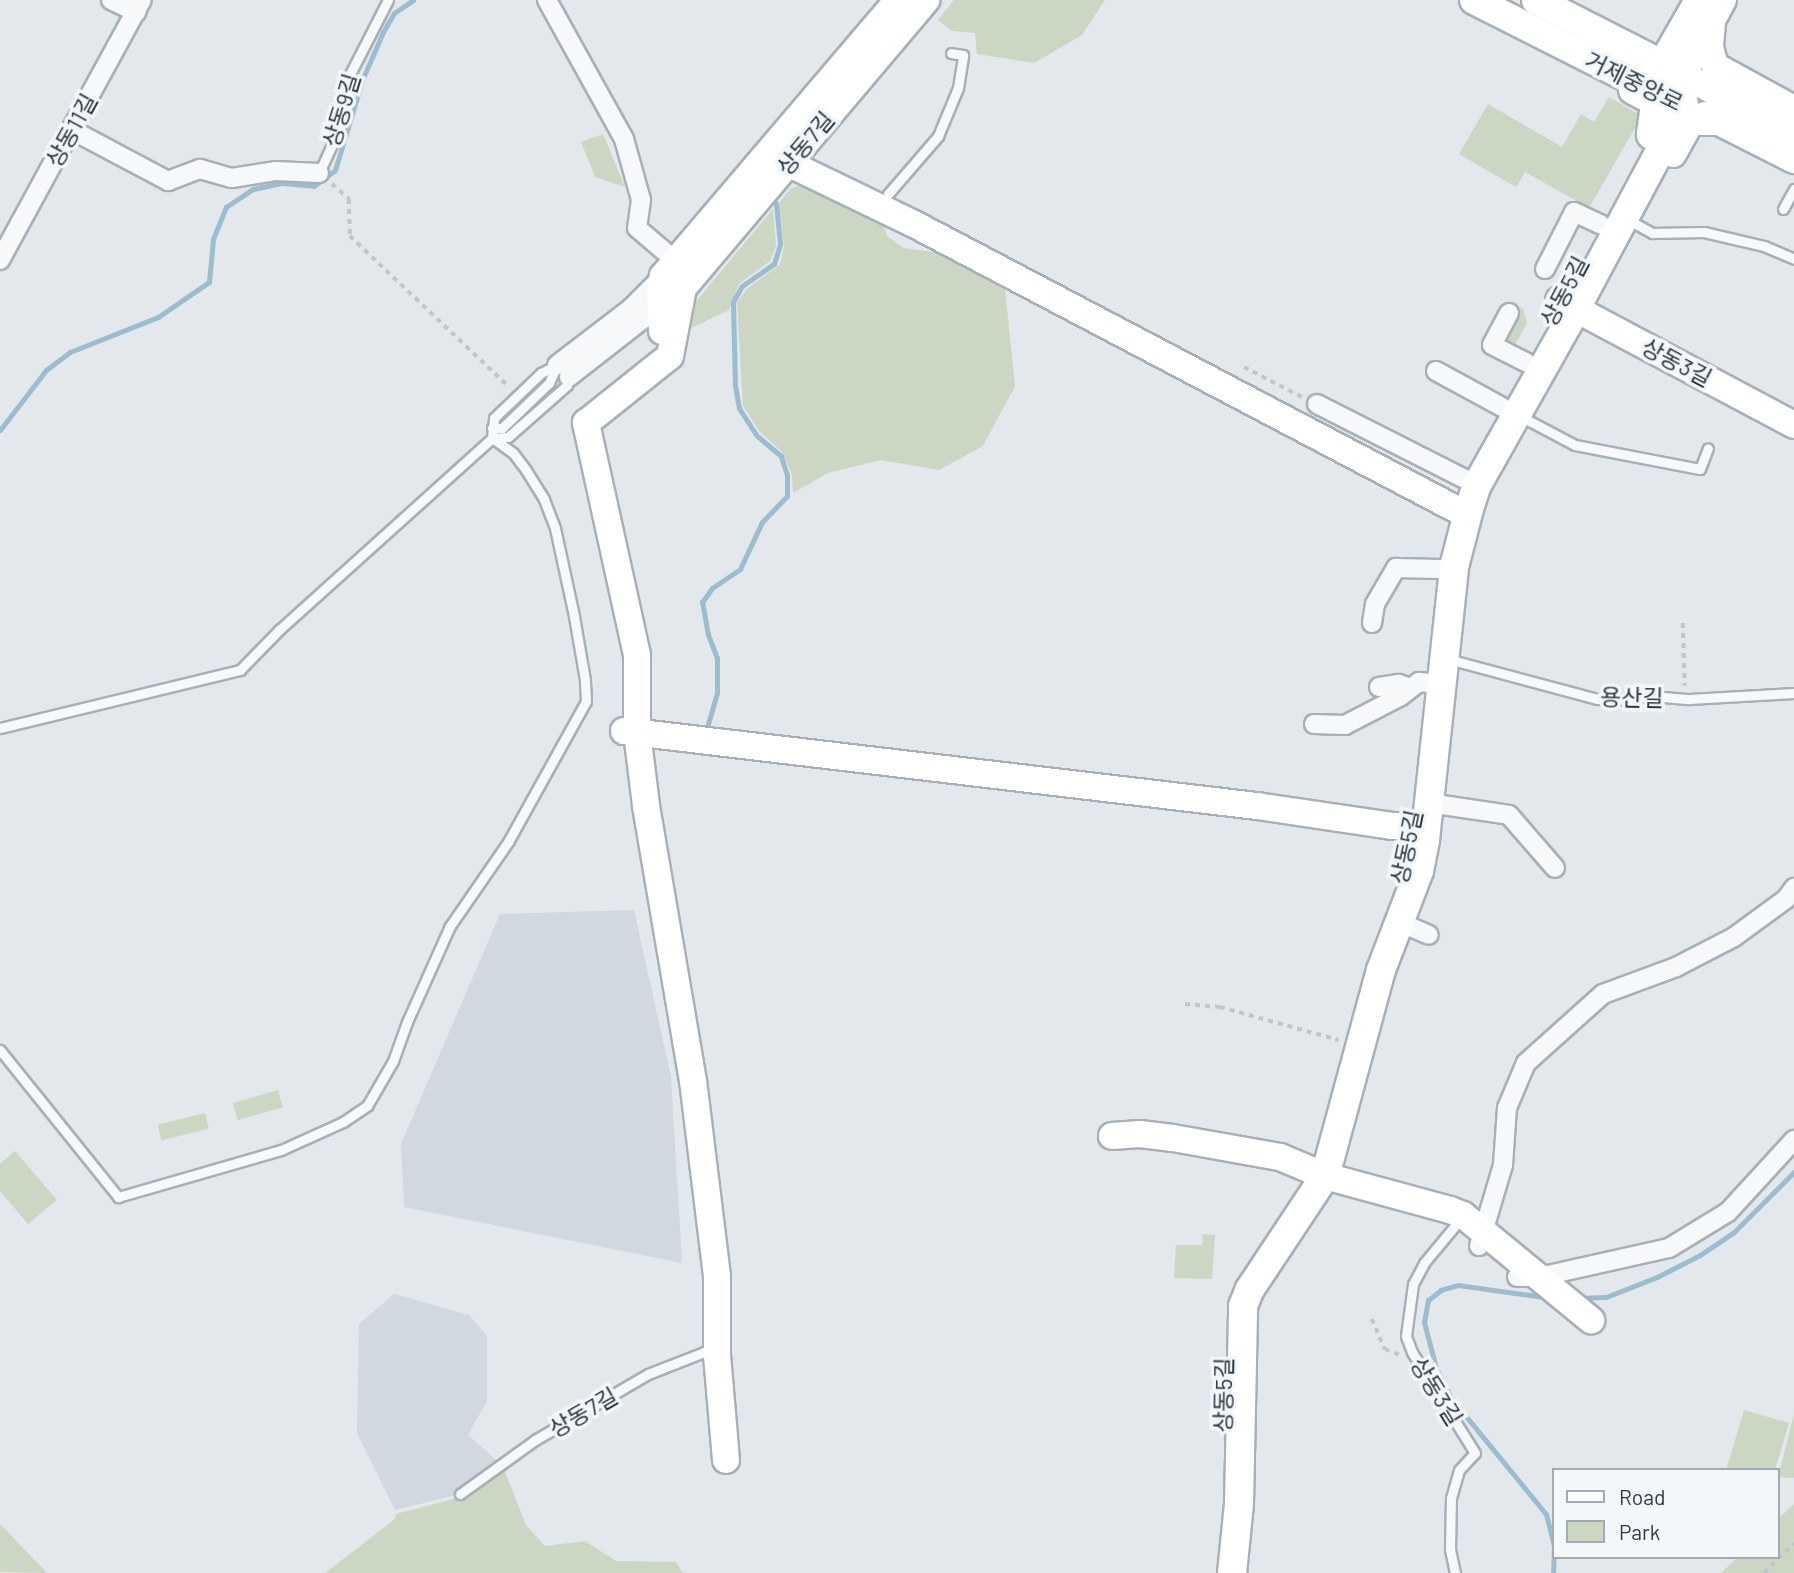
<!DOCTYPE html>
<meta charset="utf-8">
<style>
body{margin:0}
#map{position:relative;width:1794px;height:1573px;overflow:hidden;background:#e3e8ec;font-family:Barlow,"Noto Sans KR",sans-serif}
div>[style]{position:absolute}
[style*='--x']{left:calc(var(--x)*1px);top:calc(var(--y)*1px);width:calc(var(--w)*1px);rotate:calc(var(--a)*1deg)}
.built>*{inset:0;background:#d1d8df}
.green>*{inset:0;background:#ccd7c3;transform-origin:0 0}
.stream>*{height:5px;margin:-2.5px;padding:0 2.5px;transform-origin:2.5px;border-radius:2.5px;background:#9bbdcf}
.path>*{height:3.5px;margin-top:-1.75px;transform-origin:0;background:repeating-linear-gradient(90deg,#c1c6cb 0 5px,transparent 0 10px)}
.roads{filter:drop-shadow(2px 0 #a7b0b7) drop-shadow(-2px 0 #a7b0b7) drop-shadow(0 2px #a7b0b7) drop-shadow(0 -2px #a7b0b7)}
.lane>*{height:9px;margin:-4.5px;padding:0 4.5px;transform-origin:4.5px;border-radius:4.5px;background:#f6f8fa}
.street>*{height:18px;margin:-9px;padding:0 9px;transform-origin:9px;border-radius:9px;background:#f6f8fa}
.secondary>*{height:26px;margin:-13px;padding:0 13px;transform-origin:13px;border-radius:13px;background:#fff}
.primary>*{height:28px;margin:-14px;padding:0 14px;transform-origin:14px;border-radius:14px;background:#fff}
span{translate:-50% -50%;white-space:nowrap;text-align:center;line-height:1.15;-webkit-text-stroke:7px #f3f7f9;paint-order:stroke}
.street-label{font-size:23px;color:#293947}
.legend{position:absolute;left:1552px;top:1468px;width:228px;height:91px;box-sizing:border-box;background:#f3f7f9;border:2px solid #a2abb2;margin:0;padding:9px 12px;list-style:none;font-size:21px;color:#293947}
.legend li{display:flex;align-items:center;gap:14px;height:35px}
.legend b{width:35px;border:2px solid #a2abb2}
</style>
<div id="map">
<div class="built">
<div style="clip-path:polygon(634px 910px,671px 1077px,682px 1263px,404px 1207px,401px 1144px,500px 914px)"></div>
<div style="clip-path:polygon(394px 1294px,469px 1315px,487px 1336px,487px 1401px,468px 1435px,501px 1464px,460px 1494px,395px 1510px,357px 1433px,359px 1324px)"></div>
</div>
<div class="green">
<div style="clip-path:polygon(954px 0,1105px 0,1082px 35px,1034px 63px,977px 54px,975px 33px,952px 31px,938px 20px)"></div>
<div style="clip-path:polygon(1609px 97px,1642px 116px,1589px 208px,1525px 172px,1516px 187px,1459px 154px,1488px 104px,1562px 147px,1581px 114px,1594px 122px)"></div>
<div style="clip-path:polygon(603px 134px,625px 187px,595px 177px,581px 142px)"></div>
<div style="clip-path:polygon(806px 183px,883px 222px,887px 236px,904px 248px,962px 256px,1005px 289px,1015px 386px,983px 446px,939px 470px,881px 460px,828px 473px,793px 493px,792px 475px,782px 452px,760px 432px,743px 406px,737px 302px,747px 289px,780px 264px,784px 247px,779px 203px,790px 189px)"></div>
<div style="clip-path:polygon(773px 209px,776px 246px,770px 261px,739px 284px,729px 310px,689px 329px,693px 305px)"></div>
<div style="clip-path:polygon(1508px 301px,1523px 309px,1527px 323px,1512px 351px,1501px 345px)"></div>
<div style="left:278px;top:1090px;width:18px;height:47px;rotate:74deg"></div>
<div style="left:205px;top:1113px;width:16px;height:49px;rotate:76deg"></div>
<div style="clip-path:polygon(15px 1151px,57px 1200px,28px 1224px,0 1191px,0 1164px)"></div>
<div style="clip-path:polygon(1203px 1234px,1215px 1235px,1212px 1279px,1174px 1278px,1176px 1245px,1202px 1245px)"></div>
<div style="clip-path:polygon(1744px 1410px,1789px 1423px,1775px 1470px,1726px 1470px)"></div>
<div style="clip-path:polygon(1794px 1414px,1794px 1478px,1778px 1477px)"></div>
<div style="clip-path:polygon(504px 1469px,526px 1525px,545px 1546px,585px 1541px,616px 1561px,676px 1562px,683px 1573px,325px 1573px,395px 1519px,396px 1514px,461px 1497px)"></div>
<div style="clip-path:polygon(1794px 1504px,1794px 1573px,1721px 1573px,1738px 1557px,1778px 1557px,1778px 1519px)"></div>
<div style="clip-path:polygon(0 1524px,29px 1554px,47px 1573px,0 1572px)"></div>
</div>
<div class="stream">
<div style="--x:0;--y:430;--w:76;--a:-52.5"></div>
<div style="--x:46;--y:370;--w:30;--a:-37"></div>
<div style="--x:70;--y:352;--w:95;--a:-21.7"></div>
<div style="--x:158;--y:317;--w:62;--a:-34.5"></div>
<div style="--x:209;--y:282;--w:43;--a:-84.7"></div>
<div style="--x:213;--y:239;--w:35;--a:-68"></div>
<div style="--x:226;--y:207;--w:32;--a:-34"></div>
<div style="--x:253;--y:189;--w:30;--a:-12"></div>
<div style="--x:282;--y:183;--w:32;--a:5"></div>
<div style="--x:314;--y:186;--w:26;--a:-37"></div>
<div style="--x:335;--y:170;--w:96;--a:-73.1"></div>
<div style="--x:363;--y:78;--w:50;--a:-66.5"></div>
<div style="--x:383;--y:32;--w:22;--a:-60"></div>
<div style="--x:394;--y:13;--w:23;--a:-34"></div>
<div style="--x:708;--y:724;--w:32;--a:-74"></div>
<div style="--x:717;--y:693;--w:35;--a:-90"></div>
<div style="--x:717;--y:658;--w:25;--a:-111"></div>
<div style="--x:708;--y:635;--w:34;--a:-100"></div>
<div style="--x:702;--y:602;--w:17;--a:-54"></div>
<div style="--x:712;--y:588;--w:34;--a:-34"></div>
<div style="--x:740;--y:569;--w:52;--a:-64.9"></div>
<div style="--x:762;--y:522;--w:36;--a:-46"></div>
<div style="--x:787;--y:496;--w:21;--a:-90"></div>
<div style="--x:787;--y:475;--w:20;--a:-108"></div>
<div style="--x:781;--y:456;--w:31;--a:-140"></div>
<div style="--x:757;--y:436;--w:33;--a:-123"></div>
<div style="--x:739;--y:408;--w:22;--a:-100"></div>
<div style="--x:735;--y:386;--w:84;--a:-91.4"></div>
<div style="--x:733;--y:302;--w:18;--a:-61"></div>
<div style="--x:742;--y:286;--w:39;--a:-35"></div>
<div style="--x:774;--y:264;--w:21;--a:-73"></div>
<div style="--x:780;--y:244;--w:41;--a:-95.6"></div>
<div style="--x:1551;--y:1298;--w:94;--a:-172"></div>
<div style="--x:1458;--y:1285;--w:18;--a:164"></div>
<div style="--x:1441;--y:1290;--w:16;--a:142"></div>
<div style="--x:1428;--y:1300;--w:22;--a:100"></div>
<div style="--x:1424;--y:1322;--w:48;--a:75.4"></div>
<div style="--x:1436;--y:1368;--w:34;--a:63"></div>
<div style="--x:1451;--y:1398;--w:150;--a:50.7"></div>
<div style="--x:1546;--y:1514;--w:34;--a:76"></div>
<div style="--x:1554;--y:1547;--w:26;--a:92"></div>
<div style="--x:1578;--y:1298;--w:28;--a:-2"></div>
<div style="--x:1606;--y:1297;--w:55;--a:-21.4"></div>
<div style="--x:1657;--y:1277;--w:48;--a:-27.1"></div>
<div style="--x:1700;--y:1255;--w:40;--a:-34"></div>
<div style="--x:1733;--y:1233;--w:86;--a:-45"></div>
</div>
<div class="path">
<div style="--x:332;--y:184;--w:23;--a:41"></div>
<div style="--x:349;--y:199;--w:37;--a:88"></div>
<div style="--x:350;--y:236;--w:218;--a:43.5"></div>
<div style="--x:1244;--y:367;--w:68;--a:27.3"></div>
<div style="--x:1683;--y:623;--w:63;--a:88.2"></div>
<div style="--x:1185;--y:1004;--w:35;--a:5"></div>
<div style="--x:1220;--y:1007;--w:123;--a:15.5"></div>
<div style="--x:1372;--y:1319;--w:33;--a:67"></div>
<div style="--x:1385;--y:1349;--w:16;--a:22"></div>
<div style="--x:1764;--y:1573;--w:42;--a:-45"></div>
</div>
<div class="roads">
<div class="lane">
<div style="--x:319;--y:173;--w:51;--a:-65.5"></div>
<div style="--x:340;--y:127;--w:50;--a:-80.7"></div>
<div style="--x:348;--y:78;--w:88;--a:-62.9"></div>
<div style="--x:888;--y:194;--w:77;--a:-49.2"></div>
<div style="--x:938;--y:136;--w:52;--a:-67.4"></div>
<div style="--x:958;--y:88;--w:33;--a:-81"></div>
<div style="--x:963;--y:55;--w:12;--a:-171"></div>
<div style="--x:1783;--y:209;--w:23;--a:-61"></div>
<div style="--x:1634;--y:223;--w:21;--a:29"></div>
<div style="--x:1652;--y:233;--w:52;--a:-1.1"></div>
<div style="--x:1704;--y:232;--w:62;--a:13.1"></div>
<div style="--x:1764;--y:246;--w:33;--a:23"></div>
<div style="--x:1520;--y:416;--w:62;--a:27.8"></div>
<div style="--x:1575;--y:445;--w:127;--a:10.9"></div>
<div style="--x:1700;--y:469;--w:22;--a:-69"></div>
<div style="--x:492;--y:428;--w:10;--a:0"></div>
<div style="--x:502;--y:428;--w:65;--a:-43.8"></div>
<div style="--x:549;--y:383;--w:20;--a:-66"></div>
<div style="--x:492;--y:438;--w:20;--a:-84"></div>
<div style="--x:494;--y:418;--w:65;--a:-43.8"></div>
<div style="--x:541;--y:373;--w:18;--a:-27"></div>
<div style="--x:1448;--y:659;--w:154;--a:15"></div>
<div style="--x:1597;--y:699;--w:20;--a:3"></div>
<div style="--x:1617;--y:700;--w:35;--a:-7"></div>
<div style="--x:1652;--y:696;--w:37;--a:5"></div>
<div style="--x:1689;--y:699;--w:105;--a:-3.3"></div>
<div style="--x:0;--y:728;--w:247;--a:-13.6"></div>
<div style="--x:240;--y:670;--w:56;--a:-45.7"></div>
<div style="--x:279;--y:630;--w:287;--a:-42"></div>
<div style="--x:492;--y:438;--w:16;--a:-4"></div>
<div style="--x:508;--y:437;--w:79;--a:-41.4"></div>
<div style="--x:567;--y:385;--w:8;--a:-76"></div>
<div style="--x:0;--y:1050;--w:189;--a:51.2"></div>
<div style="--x:118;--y:1197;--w:170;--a:-16.1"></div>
<div style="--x:281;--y:1150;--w:68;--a:-24.3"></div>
<div style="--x:343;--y:1122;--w:29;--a:-34"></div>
<div style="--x:367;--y:1106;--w:52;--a:-60"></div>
<div style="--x:393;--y:1061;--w:41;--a:-70.3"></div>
<div style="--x:407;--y:1022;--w:105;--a:-65.9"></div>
<div style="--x:450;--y:926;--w:102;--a:-55.4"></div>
<div style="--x:508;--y:842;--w:161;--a:-61"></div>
<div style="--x:586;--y:701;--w:21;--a:-93"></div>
<div style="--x:585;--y:680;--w:65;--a:-99.8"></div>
<div style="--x:574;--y:616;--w:90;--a:-102.2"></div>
<div style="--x:555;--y:528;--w:31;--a:-111"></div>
<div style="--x:544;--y:499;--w:34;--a:-122"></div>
<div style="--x:526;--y:470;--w:21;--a:-127"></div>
<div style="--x:513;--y:453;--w:26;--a:-144"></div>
<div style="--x:460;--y:1494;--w:92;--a:-35.8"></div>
<div style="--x:535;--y:1440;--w:131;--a:-30.3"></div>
<div style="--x:648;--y:1374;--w:60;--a:-21.4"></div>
<div style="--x:704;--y:1352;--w:11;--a:10"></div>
<div style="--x:1455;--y:1573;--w:25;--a:-102"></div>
<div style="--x:1450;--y:1549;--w:51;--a:-88.9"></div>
<div style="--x:1451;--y:1498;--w:29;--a:-74"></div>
<div style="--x:1459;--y:1470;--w:23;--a:-47"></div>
<div style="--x:1475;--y:1453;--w:119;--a:-122"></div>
<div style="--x:1412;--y:1352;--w:17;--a:-111"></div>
<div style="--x:1406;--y:1336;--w:52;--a:-82.3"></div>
<div style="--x:1413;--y:1284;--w:24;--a:-62"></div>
<div style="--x:1424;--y:1263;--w:60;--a:-50.4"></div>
</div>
<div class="street">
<div style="--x:111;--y:0;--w:28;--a:26"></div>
<div style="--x:547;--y:0;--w:159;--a:61"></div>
<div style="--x:624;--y:139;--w:63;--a:74.4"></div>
<div style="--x:641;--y:200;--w:28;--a:98"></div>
<div style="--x:637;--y:228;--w:52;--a:40.4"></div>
<div style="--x:72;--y:130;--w:109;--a:28"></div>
<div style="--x:168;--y:181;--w:34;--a:-21"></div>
<div style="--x:200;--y:169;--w:33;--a:16"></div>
<div style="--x:232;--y:178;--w:45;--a:-9"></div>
<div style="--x:276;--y:171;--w:43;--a:2.7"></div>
<div style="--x:0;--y:260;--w:296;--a:-61.4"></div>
<div style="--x:1545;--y:269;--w:64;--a:-63"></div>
<div style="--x:1574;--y:212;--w:29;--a:25"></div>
<div style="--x:1509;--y:313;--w:36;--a:118"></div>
<div style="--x:1492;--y:345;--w:38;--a:27"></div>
<div style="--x:557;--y:365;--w:93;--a:-37.6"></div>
<div style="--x:631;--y:308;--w:45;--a:-45"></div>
<div style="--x:1436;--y:371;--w:75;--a:28.6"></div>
<div style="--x:569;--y:377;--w:122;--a:-38"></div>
<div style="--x:1317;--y:404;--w:164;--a:26.9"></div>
<div style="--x:1372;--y:623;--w:19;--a:-81"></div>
<div style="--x:1375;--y:604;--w:42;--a:-59.7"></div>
<div style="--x:1396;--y:568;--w:44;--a:1.3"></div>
<div style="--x:1379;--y:687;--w:20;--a:-9"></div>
<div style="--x:1399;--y:684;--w:12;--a:20"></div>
<div style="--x:1314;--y:724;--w:31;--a:2"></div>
<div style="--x:1345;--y:725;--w:63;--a:-27.4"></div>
<div style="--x:1401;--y:696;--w:23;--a:-38"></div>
<div style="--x:1419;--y:682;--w:10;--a:6"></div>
<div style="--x:1429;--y:803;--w:81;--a:8.5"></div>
<div style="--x:1509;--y:815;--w:70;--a:49"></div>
<div style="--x:1401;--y:923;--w:30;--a:23"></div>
<div style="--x:1479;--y:1246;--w:84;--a:-73.5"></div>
<div style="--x:1503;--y:1165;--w:57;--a:-86"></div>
<div style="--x:1507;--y:1108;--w:49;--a:-67.1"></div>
<div style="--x:1526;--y:1063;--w:103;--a:-41.9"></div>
<div style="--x:1603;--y:994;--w:78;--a:-20.3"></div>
<div style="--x:1676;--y:967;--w:65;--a:-27.3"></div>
<div style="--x:1734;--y:937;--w:64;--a:-36.2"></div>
<div style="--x:1786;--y:899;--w:14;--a:-54"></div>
<div style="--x:1517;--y:1277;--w:22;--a:0"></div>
<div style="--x:1539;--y:1277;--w:133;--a:-12.6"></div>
<div style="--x:1669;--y:1248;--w:69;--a:-31.4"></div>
<div style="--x:1728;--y:1212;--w:98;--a:-47.5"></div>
</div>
<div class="secondary">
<div style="--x:1723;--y:0;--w:85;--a:118.1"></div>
<div style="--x:1683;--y:75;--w:125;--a:27.6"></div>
<div style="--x:1712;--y:23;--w:24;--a:95"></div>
<div style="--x:1710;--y:47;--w:20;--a:75"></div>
<div style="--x:1715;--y:66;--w:90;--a:28.6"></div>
<div style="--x:1662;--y:63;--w:73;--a:-60.3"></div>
<div style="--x:1705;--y:115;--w:100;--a:26.8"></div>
<div style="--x:1673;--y:154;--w:37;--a:-61"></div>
<div style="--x:1691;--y:122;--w:28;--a:0"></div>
<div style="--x:774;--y:162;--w:23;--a:13"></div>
<div style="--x:796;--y:167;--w:131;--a:25.8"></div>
<div style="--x:914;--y:224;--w:625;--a:27.75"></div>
<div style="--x:1559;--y:300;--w:266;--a:28"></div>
<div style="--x:662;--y:331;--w:40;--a:-92.9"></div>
<div style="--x:660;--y:291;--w:15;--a:-79"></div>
<div style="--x:663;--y:276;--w:362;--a:-49.6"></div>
<div style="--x:624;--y:731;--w:637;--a:6.76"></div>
<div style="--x:1257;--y:806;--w:136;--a:8.4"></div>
<div style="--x:1392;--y:826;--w:34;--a:0"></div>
<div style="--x:1112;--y:1136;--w:28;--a:-4"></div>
<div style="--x:1140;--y:1134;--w:33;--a:7"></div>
<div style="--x:1173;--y:1138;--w:109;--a:10.1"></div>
<div style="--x:1280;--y:1157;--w:49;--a:22.9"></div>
<div style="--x:1325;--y:1176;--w:130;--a:15.2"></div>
<div style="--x:1450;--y:1210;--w:14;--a:21"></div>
<div style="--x:1463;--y:1215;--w:166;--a:39.4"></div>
<div style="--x:726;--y:1460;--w:105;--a:-94.9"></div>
<div style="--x:717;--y:1355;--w:79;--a:-90"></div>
<div style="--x:717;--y:1276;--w:196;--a:-97"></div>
<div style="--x:693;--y:1081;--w:280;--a:-99.7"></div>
<div style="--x:646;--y:805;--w:73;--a:-97.1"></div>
<div style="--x:637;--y:733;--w:78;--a:-90"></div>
<div style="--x:637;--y:655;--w:238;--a:-102.4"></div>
<div style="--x:586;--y:423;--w:107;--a:-38.6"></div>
<div style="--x:670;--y:356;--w:69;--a:-79.2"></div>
<div style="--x:683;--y:288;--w:377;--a:-49.8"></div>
</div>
<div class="primary">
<div style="--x:1474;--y:0;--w:235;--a:26.8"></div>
<div style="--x:1633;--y:90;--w:21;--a:28"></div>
<div style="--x:1652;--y:100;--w:6;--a:59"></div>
<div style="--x:1655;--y:105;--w:30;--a:98"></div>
<div style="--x:1232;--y:1573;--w:69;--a:-84.2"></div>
<div style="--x:1239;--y:1504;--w:198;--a:-88.8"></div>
<div style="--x:1243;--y:1306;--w:18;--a:-68"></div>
<div style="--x:1250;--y:1289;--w:136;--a:-56.4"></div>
<div style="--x:1325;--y:1176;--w:213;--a:-74.8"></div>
<div style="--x:1381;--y:970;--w:106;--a:-69"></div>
<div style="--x:1419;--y:871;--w:32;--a:-79"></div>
<div style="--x:1425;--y:840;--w:275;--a:-83.9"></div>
<div style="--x:1454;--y:567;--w:60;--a:-75.5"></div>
<div style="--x:1469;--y:509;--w:25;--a:-72"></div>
<div style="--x:1477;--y:485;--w:184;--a:-60.6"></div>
<div style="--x:1567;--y:325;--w:248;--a:-61.9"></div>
<div style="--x:1684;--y:106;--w:20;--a:-99"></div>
<div style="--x:1681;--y:86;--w:11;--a:-80"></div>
<div style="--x:1683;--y:75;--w:165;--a:-153"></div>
</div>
</div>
<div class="street-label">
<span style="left:1634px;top:81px;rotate:26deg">거제중앙로</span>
<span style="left:341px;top:110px;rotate:-73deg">상동9길</span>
<span style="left:71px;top:130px;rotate:-61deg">상동11길</span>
<span style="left:805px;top:143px;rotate:-50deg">상동7길</span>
<span style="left:1564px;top:291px;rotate:-62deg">상동5길</span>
<span style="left:1677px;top:362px;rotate:28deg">상동3길</span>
<span style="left:1632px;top:697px;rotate:1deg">용산길</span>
<span style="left:1406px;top:847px;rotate:-78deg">상동5길</span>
<span style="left:1437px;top:1391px;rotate:58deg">상동3길</span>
<span style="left:1223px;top:1395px;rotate:-89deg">상동5길</span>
<span style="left:583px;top:1412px;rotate:-30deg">상동7길</span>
</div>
<ul class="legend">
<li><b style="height:9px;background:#fff"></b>Road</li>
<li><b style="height:19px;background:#ccd7c3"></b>Park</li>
</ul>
</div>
